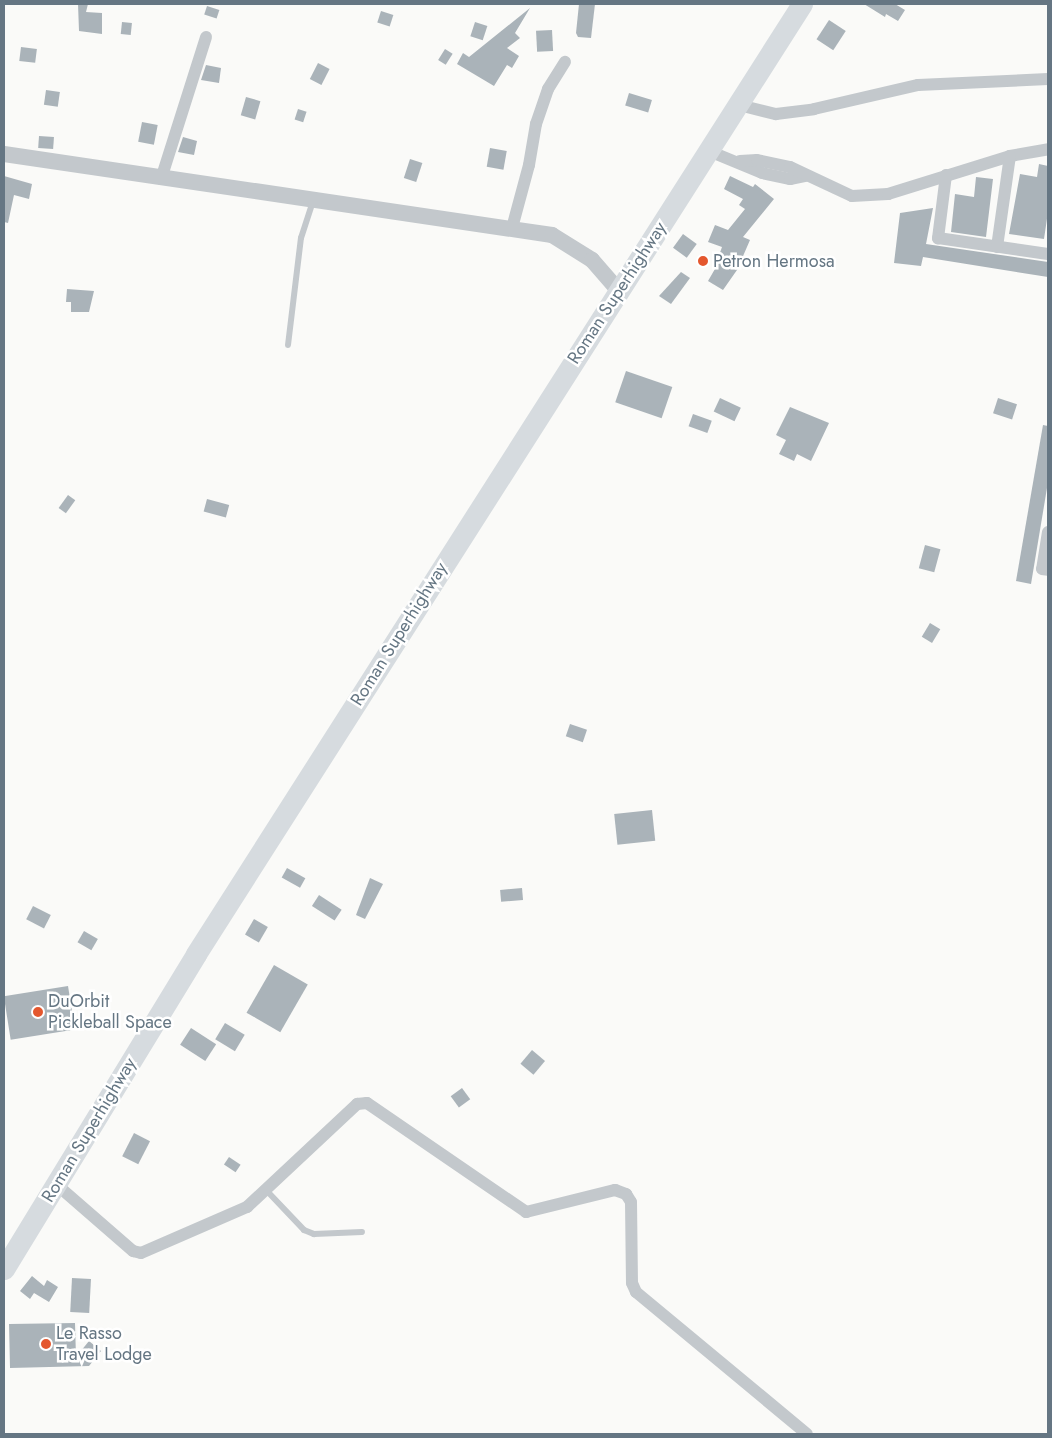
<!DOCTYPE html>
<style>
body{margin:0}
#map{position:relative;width:1052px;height:1438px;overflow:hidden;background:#fafaf8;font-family:Jost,sans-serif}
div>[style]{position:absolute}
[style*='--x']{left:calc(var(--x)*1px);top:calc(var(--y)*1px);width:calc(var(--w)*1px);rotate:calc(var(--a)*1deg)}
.building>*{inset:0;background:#aab3b9;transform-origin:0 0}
.service>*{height:6px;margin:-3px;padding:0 3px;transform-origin:3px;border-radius:3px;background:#c3c8cc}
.minor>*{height:12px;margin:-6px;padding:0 6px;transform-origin:6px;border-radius:6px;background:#c3c8cc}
.tertiary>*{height:16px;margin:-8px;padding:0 8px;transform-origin:8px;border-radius:8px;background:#c3c8cc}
.primary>*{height:21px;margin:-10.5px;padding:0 10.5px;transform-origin:10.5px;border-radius:10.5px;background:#d6dbdf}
.dots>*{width:14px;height:14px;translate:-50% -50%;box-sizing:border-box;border:2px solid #fff;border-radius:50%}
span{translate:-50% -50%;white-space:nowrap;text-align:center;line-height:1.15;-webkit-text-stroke:5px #fff;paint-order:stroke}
.poi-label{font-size:18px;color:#657683}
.left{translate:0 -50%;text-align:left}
.street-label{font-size:18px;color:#657683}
.frame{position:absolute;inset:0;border:5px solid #657683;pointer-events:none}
</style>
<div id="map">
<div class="building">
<div style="clip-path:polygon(78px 4px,88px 4px,86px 12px,102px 13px,102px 34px,79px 31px)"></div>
<div style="clip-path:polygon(579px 4px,595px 4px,591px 38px,578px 37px,576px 33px)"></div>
<div style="clip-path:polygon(864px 4px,895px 4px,905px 10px,898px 21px,886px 14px,885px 17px)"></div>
<div style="left:207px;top:6px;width:13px;height:9px;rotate:18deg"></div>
<div style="clip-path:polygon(530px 8px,515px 33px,520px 38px,507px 48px,519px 56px,512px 68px,507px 65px,494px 86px,457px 64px,463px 53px,469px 57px)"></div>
<div style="left:381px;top:11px;width:13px;height:12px;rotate:18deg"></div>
<div style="left:829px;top:20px;width:20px;height:23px;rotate:33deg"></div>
<div style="left:122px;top:22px;width:10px;height:12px;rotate:6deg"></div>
<div style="left:475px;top:22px;width:13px;height:15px;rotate:18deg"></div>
<div style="left:552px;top:30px;width:21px;height:16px;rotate:87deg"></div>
<div style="left:21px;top:47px;width:16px;height:14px;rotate:7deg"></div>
<div style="left:445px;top:49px;width:9px;height:13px;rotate:32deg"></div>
<div style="left:318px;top:63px;width:13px;height:18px;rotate:27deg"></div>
<div style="clip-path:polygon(206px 65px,221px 68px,219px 83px,201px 80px)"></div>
<div style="left:46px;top:90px;width:14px;height:15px;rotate:8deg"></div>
<div style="left:629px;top:93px;width:24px;height:13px;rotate:17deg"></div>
<div style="left:246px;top:97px;width:15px;height:19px;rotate:16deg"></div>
<div style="left:298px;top:109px;width:9px;height:11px;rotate:18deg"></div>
<div style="left:142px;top:122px;width:16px;height:20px;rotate:11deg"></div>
<div style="left:39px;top:136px;width:15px;height:12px;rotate:4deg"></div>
<div style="clip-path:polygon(183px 137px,197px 141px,194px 155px,178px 152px)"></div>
<div style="left:490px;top:148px;width:17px;height:19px;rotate:10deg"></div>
<div style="left:410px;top:159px;width:13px;height:20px;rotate:18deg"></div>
<div style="clip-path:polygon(1039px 164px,1048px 166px,1048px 212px,1044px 239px,1009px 234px,1020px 174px,1037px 177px)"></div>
<div style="clip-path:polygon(4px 176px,32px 184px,29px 199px,14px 195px,8px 223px,4px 222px)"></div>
<div style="clip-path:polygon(730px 176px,753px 187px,755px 184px,774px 199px,743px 237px,750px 240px,737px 270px,723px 290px,708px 281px,719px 262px,717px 261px,722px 247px,708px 242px,715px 225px,728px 230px,745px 209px,739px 205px,743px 199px,724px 189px)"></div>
<div style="clip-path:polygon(976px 177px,993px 179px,986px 237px,951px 232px,955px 194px,974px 197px)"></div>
<div style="clip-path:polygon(933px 208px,926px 244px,1048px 262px,1048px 277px,923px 257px,921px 266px,894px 263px,900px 213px)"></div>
<div style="left:683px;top:234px;width:17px;height:17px;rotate:36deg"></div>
<div style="clip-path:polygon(681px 272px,690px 278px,671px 304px,659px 296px)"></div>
<div style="clip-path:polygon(67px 289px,94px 291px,89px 312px,71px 312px,71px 302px,66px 302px)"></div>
<div style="left:626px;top:371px;width:49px;height:33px;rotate:19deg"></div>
<div style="left:720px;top:398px;width:23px;height:15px;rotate:25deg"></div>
<div style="left:998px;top:398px;width:20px;height:16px;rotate:18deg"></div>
<div style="clip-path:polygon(790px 407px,829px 423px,811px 461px,797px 454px,794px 461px,779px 454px,786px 440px,776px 435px)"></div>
<div style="left:693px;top:414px;width:20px;height:13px;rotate:20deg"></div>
<div style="clip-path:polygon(1043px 425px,1048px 426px,1048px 482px,1031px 584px,1016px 581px)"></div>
<div style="left:68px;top:495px;width:9px;height:16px;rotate:36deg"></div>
<div style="left:207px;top:499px;width:23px;height:13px;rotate:15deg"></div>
<div style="left:925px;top:545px;width:16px;height:24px;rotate:15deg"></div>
<div style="left:930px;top:623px;width:12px;height:16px;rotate:31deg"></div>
<div style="left:570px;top:724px;width:18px;height:13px;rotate:19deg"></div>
<div style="left:652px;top:810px;width:31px;height:38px;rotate:84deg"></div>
<div style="left:287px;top:868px;width:21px;height:11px;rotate:29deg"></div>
<div style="clip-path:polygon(370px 878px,383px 884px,365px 919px,356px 915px)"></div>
<div style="left:522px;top:888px;width:12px;height:22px;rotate:85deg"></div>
<div style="left:319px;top:895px;width:27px;height:13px;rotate:33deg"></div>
<div style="left:33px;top:906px;width:20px;height:15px;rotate:27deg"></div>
<div style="left:254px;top:919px;width:16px;height:18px;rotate:30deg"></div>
<div style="left:84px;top:931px;width:16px;height:13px;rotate:30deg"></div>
<div style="left:274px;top:965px;width:39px;height:55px;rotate:30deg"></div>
<div style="left:68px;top:986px;width:44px;height:65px;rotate:81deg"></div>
<div style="left:225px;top:1023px;width:23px;height:19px;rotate:31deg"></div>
<div style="left:191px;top:1028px;width:30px;height:20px;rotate:33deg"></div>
<div style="left:532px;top:1050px;width:17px;height:18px;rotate:40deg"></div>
<div style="left:462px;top:1088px;width:14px;height:14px;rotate:54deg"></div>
<div style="left:134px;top:1133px;width:18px;height:26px;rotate:27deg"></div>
<div style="left:229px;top:1157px;width:14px;height:9px;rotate:34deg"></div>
<div style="clip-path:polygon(32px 1276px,44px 1286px,47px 1280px,58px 1287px,49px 1302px,34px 1293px,30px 1299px,20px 1291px)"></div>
<div style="left:72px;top:1278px;width:19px;height:34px;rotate:3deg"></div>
<div style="clip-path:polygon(75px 1323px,76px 1357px,89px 1341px,101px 1351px,89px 1366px,10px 1368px,9px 1324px)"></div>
</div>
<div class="service">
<div style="--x:288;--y:345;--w:108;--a:-83.1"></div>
<div style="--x:301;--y:238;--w:40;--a:-72"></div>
<div style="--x:267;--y:1191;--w:54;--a:46.5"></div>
<div style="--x:304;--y:1230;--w:11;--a:22"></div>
<div style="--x:314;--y:1234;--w:48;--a:-2.4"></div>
</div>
<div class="minor">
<div style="--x:739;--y:105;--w:38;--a:14"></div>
<div style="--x:776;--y:114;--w:38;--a:-7"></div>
<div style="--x:814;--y:109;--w:107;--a:-13"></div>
<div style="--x:918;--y:85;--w:130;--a:-2.6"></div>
<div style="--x:709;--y:151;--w:57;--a:22.5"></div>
<div style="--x:762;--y:173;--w:29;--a:12"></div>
<div style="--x:790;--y:179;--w:16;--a:-11"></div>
<div style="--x:740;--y:161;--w:17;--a:-3"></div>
<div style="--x:757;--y:160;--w:34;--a:12"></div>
<div style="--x:790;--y:167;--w:68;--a:25.1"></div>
<div style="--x:852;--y:196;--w:36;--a:-3"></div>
<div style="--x:888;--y:194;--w:128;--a:-17.3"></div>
<div style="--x:1010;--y:156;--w:39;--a:-10"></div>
<div style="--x:946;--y:175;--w:64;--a:97.2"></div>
<div style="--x:938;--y:238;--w:111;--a:8.3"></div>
<div style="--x:161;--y:179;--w:149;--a:-72.4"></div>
<div style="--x:512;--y:228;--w:65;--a:-74.9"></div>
<div style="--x:529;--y:165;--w:42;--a:-80.3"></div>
<div style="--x:536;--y:124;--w:37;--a:-71"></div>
<div style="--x:548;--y:89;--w:32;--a:-58"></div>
<div style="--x:997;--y:247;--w:92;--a:-81.9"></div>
<div style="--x:1048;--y:532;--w:37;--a:99"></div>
<div style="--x:1042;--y:569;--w:6;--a:9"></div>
<div style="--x:57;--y:1185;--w:101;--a:41"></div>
<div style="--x:133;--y:1251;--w:8;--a:14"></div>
<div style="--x:141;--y:1253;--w:116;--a:-23.5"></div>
<div style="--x:247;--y:1207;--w:151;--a:-43.1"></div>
<div style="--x:357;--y:1104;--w:10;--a:-6"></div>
<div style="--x:367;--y:1103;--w:193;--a:34.4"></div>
<div style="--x:526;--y:1212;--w:92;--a:-13.9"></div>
<div style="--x:615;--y:1190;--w:12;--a:20"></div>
<div style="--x:626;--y:1194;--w:9;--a:58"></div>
<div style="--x:631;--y:1202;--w:81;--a:89.3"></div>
<div style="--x:632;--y:1283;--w:10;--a:66"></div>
<div style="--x:636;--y:1292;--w:222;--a:39.7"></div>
</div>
<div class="tertiary">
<div style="--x:4;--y:154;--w:554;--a:8.41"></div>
<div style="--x:552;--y:235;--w:47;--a:32"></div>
<div style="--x:592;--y:260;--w:41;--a:48.9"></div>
</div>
<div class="primary">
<div style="--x:4;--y:1269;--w:369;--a:-58.6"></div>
<div style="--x:196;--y:954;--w:1127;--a:-57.47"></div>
</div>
<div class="dots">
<div style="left:703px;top:261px;background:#e4572e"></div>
<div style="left:38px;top:1012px;background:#e4572e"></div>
<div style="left:46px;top:1344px;background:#e4572e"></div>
</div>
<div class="poi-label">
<span class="left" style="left:713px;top:261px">Petron Hermosa</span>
<span class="left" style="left:48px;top:1012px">DuOrbit<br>Pickleball Space</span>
<span class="left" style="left:56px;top:1344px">Le Rasso<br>Travel Lodge</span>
</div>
<div class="street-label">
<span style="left:617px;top:293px;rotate:-57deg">Roman Superhighway</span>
<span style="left:399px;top:634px;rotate:-58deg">Roman Superhighway</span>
<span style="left:89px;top:1130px;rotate:-59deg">Roman Superhighway</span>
</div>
<div class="frame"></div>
</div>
